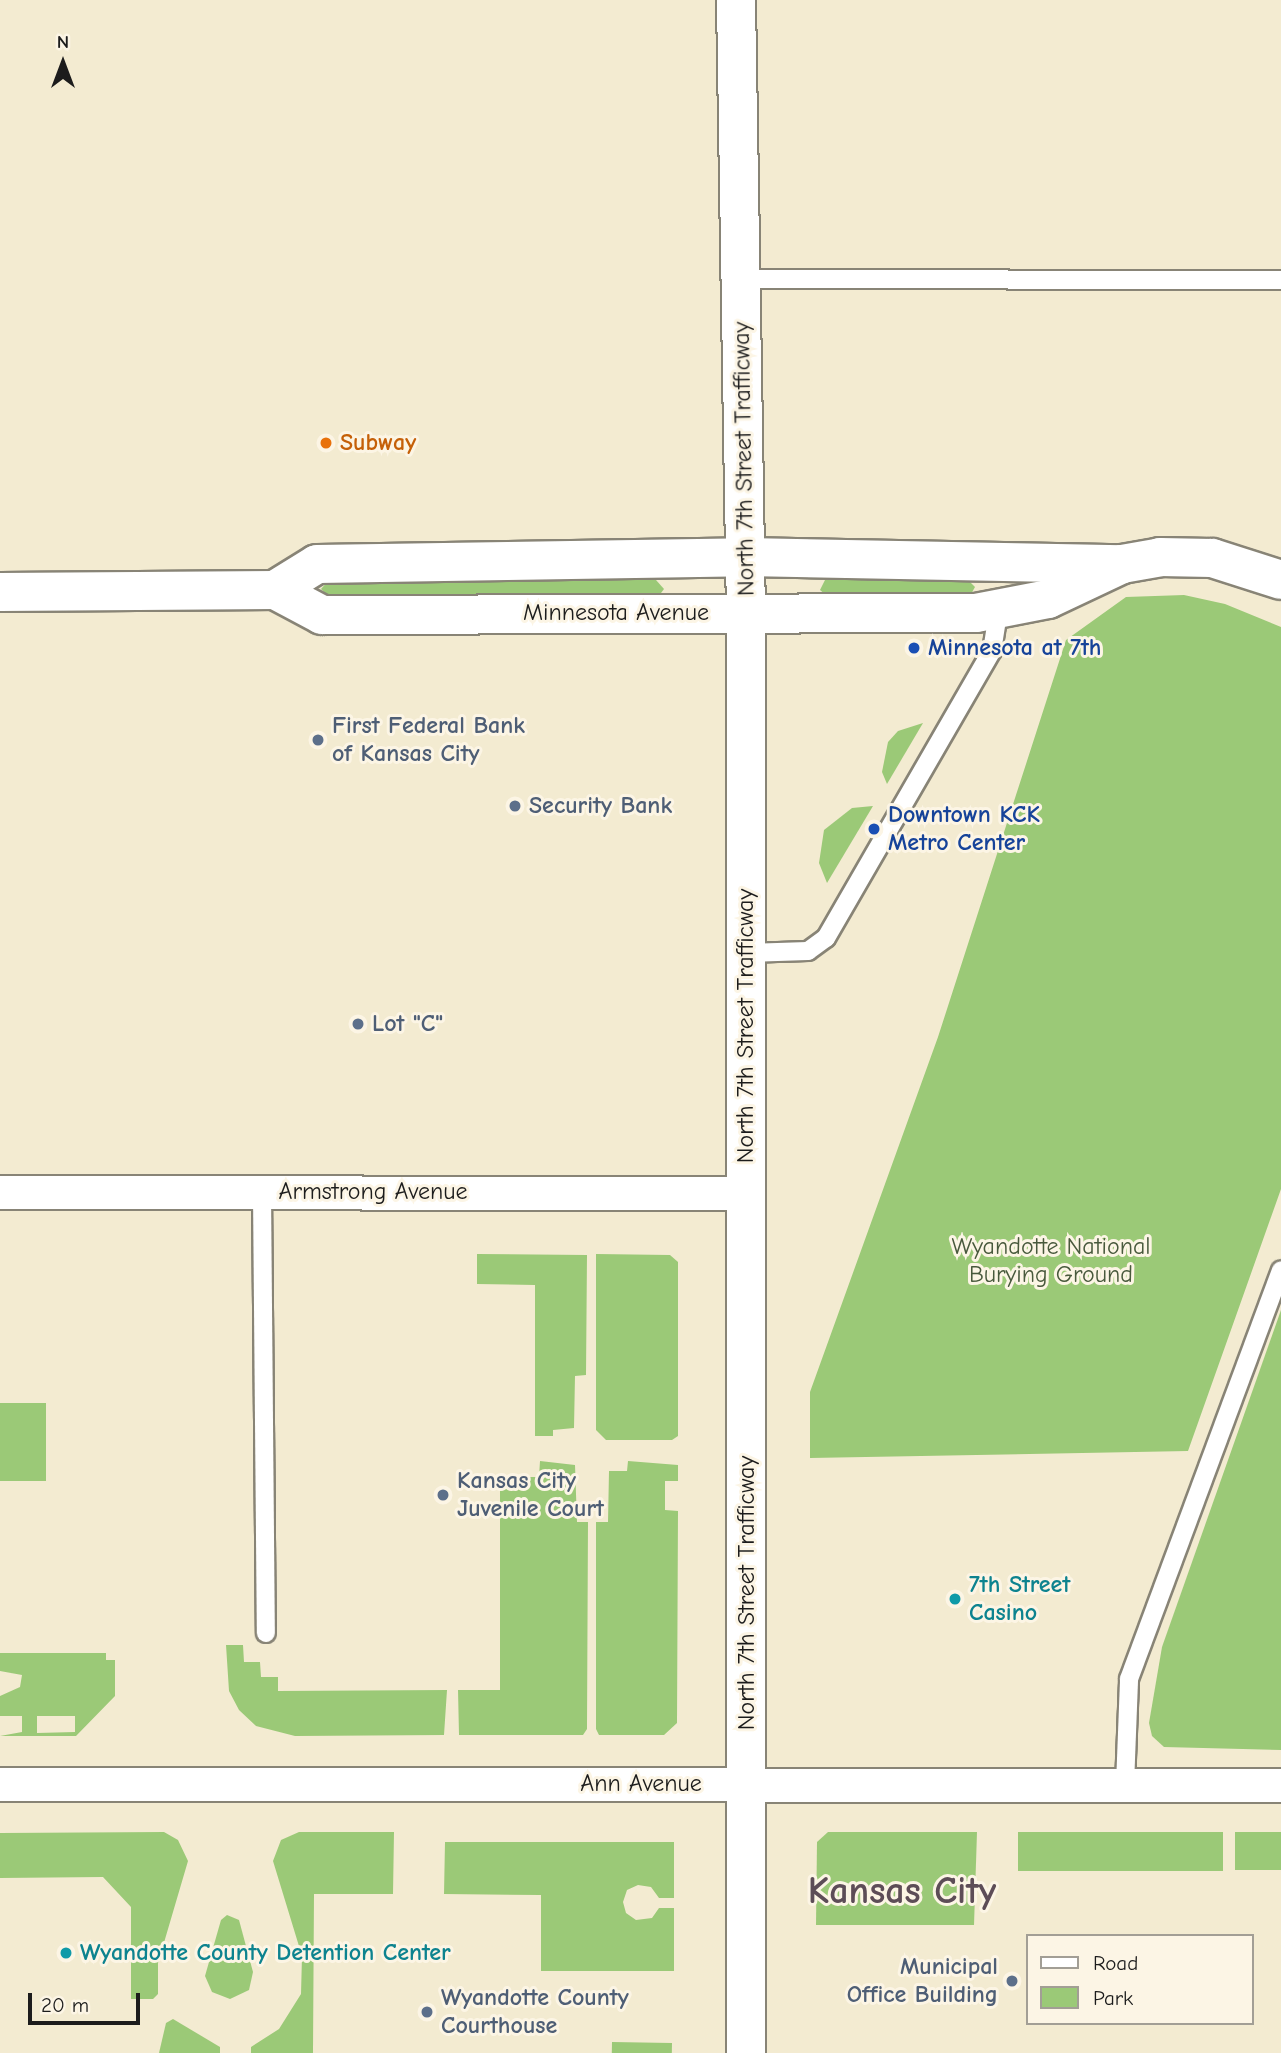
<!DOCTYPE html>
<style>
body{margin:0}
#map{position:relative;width:1281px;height:2053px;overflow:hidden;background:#f3ebd1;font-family:"Comic Neue",sans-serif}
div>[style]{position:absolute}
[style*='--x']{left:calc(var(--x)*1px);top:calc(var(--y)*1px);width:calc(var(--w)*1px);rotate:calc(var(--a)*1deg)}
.green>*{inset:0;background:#9bc977;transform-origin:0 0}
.roads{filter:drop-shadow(2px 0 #888476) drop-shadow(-2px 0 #888476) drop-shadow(0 2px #888476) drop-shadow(0 -2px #888476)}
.service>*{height:18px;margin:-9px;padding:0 9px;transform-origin:9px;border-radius:9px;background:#fff}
.minor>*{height:33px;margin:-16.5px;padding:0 16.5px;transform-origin:16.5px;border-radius:16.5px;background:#fff}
.secondary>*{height:38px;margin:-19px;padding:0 19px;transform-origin:19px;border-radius:19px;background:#fff}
.primary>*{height:38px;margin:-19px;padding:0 19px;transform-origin:19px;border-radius:19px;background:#fff}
.dots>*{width:19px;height:19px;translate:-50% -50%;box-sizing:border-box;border:4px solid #fcf5e5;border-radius:50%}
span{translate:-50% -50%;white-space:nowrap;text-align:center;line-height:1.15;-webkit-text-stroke:6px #fcf5e5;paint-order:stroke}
.food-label{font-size:24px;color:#c56008;font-weight:700}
.left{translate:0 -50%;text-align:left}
.street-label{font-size:24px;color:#1c1c1c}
.transit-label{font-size:24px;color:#164399;font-weight:700}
.service-label{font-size:24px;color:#4e5e75;font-weight:700}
.right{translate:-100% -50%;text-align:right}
.park-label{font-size:24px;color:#48593c}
.culture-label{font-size:24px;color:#0d838f;font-weight:700}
.town-label{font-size:38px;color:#5d4d57;font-weight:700}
.legend{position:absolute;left:1026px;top:1934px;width:228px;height:91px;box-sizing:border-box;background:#fcf5e5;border:2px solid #a29e95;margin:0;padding:9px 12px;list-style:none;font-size:21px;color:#1c1c1c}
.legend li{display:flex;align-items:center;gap:14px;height:35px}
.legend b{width:35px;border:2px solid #a29e95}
.north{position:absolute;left:28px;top:28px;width:70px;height:70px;-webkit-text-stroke:5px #fcf5e5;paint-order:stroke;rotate:0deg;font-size:19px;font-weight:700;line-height:28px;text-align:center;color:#1c1c1c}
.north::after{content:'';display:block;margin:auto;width:24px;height:32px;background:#1c1c1c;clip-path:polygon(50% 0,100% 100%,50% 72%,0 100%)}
.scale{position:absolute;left:28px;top:1993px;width:112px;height:32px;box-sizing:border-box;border:4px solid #1c1c1c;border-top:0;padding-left:9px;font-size:21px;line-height:24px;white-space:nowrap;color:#1c1c1c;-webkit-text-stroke:5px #fcf5e5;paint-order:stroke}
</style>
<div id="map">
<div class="green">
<div style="clip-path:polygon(967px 579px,975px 587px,970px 596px,827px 596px,820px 590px,825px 580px)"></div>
<div style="clip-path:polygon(329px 580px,656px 580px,664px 589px,658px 597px,329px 597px,321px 589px)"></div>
<div style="clip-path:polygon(1184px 595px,1225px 604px,1281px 627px,1281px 1189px,1188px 1451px,810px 1458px,810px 1392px,938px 1037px,1066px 640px,1126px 597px)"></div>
<div style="clip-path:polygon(923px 723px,887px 784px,882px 772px,888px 742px,898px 731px)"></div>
<div style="clip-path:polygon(873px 806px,827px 883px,819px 863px,824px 830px,852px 808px)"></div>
<div style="clip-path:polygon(477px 1254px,587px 1255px,586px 1375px,575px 1376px,574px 1428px,553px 1430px,553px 1436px,535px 1436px,535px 1285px,477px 1284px)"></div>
<div style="clip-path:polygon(596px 1254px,670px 1255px,678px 1262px,678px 1436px,672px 1440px,606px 1440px,596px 1430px)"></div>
<div style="clip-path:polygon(1281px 1310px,1281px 1750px,1164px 1747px,1152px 1736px,1149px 1723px,1162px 1647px)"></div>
<div style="left:0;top:1403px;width:46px;height:78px"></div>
<div style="clip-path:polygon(540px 1461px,575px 1465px,577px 1522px,588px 1522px,587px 1729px,583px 1735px,459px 1735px,458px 1690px,500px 1690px,500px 1477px,539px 1477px)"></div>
<div style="clip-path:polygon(628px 1461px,678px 1465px,678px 1481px,665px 1481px,665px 1510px,678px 1511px,677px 1723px,664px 1735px,599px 1735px,596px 1729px,596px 1522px,608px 1522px,609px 1471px,627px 1471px)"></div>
<div style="clip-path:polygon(226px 1645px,243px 1645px,244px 1662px,260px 1662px,261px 1677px,278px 1677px,278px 1691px,447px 1690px,444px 1735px,295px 1736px,256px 1726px,239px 1710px,229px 1691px)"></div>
<div style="clip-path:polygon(evenodd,0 1653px,106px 1653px,106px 1660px,115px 1660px,115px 1696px,76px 1736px,0 1736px,22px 1732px,22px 1716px,0 1716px,0 1696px,20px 1687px,22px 1675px,0 1671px,0 1653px,37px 1716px,75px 1716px,75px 1732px,37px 1733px,37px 1716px)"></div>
<div style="clip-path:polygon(164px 1832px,178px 1840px,188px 1861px,158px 1963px,158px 1994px,153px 1999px,131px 1999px,131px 1907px,103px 1877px,0 1878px,0 1833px)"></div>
<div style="clip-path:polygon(299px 1832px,394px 1832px,393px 1894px,314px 1894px,313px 2053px,251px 2053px,251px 2047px,279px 2029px,301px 1994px,302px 1956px,273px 1861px,281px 1840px)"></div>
<div style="clip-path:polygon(828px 1832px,977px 1832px,974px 1925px,816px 1925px,817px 1842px)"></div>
<div style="left:1018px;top:1832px;width:205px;height:39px"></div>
<div style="left:1235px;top:1832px;width:46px;height:38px"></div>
<div style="clip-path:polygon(445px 1842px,674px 1842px,674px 1898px,659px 1898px,651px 1887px,638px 1885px,627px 1890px,623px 1902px,626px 1913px,636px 1920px,652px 1918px,659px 1908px,674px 1908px,674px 1971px,541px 1971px,541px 1895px,444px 1894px)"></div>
<div style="clip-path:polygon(227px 1915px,239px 1920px,253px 1972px,249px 1990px,230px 1999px,212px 1992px,205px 1976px,221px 1920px)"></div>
<div style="clip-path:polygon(173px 2019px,220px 2047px,220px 2053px,159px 2053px,166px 2023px)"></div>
<div style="left:612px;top:2042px;width:60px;height:11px;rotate:1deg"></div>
</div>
<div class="roads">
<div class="service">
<div style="--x:741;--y:279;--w:540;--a:0.11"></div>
<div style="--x:747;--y:953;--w:61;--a:-1.9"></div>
<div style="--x:808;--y:951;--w:22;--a:-36"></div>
<div style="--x:826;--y:938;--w:332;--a:-60"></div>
<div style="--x:992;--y:651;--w:39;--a:-81"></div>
<div style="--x:262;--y:1192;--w:441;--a:89.5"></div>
<div style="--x:1125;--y:1785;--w:106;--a:-87.8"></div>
<div style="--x:1129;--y:1679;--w:436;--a:-69.6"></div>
</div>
<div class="minor">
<div style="--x:0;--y:1192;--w:746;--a:0.08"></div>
<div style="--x:0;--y:1784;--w:1281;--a:0.04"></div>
</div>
<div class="secondary">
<div style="--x:275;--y:590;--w:49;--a:-31.8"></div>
<div style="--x:317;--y:564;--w:429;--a:-0.9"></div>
<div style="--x:746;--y:557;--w:376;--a:1.1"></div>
<div style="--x:1122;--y:564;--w:39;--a:-10"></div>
<div style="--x:1160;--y:557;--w:52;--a:1.1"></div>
<div style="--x:1212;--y:558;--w:72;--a:17.7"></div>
<div style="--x:0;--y:592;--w:275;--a:-0.4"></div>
<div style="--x:275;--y:590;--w:53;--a:28"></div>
<div style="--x:322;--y:615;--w:654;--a:-0.18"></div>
<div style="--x:976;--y:613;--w:73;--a:-11"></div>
<div style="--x:1048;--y:599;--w:82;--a:-25.3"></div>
</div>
<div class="primary">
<div style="--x:736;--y:0;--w:614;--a:89.07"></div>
<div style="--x:746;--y:614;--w:1439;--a:90"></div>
</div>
</div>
<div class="dots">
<div style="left:326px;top:443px;background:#e8710a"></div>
<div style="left:914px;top:648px;background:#1a4fb4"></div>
<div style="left:318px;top:740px;background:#5c6f8a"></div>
<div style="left:515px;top:806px;background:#5c6f8a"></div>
<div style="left:874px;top:829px;background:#1a4fb4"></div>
<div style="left:358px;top:1024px;background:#5c6f8a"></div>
<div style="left:443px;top:1495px;background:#5c6f8a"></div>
<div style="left:955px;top:1599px;background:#0f9aa8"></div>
<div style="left:66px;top:1953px;background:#0f9aa8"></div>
<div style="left:1012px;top:1981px;background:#5c6f8a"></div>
<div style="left:427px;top:2012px;background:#5c6f8a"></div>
</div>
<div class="food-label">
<span class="left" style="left:340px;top:443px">Subway</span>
</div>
<div class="street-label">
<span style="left:744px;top:459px;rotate:-91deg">North 7th Street Trafficway</span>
<span style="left:616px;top:613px">Minnesota Avenue</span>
<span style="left:746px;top:1026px;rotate:-90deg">North 7th Street Trafficway</span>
<span style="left:373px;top:1192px">Armstrong Avenue</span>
<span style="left:747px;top:1593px;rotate:-90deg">North 7th Street Trafficway</span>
<span style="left:641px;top:1784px">Ann Avenue</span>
</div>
<div class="transit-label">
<span class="left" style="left:928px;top:648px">Minnesota at 7th</span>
<span class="left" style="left:888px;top:829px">Downtown KCK<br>Metro Center</span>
</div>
<div class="service-label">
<span class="left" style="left:332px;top:740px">First Federal Bank<br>of Kansas City</span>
<span class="left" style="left:529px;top:806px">Security Bank</span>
<span class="left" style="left:372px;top:1024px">Lot "C"</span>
<span class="left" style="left:457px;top:1495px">Kansas City<br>Juvenile Court</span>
<span class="right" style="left:998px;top:1981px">Municipal<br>Office Building</span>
<span class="left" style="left:441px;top:2012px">Wyandotte County<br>Courthouse</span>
</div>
<div class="park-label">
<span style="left:1051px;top:1261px">Wyandotte National<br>Burying Ground</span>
</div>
<div class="culture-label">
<span class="left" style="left:969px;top:1599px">7th Street<br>Casino</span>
<span class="left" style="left:80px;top:1953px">Wyandotte County Detention Center</span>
</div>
<div class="town-label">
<span style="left:902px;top:1892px">Kansas City</span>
</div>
<ul class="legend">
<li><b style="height:9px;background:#fff"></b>Road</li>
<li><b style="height:19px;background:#9bc977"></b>Park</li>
</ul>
<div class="north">N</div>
<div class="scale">20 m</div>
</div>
